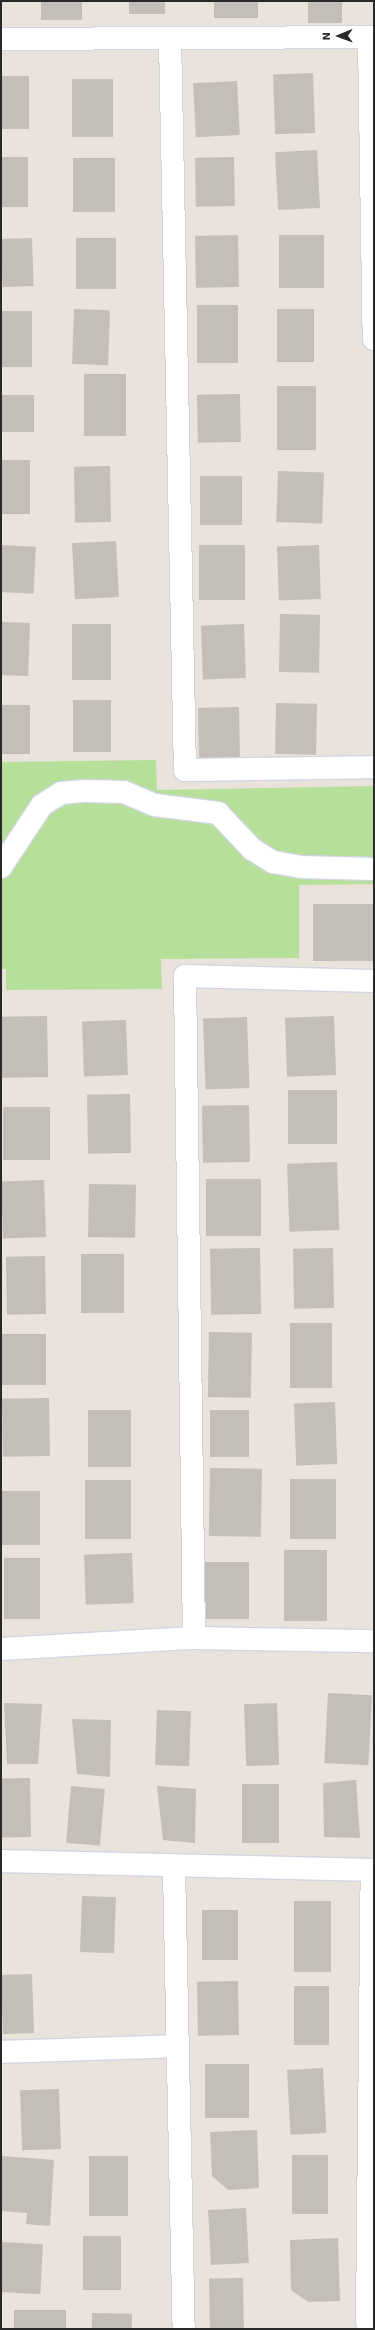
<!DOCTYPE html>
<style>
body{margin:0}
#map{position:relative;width:375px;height:2330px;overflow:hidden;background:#eae3db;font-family:"Work Sans",sans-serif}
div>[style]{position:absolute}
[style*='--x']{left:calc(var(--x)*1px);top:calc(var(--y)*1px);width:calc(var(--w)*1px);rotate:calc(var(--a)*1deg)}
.green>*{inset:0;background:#b6df99}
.building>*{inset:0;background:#c3beb7;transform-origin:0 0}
.roads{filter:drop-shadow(1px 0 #d0d5e1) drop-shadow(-1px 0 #d0d5e1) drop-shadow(0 1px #d0d5e1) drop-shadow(0 -1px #d0d5e1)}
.pedestrian>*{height:22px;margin:-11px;padding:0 11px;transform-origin:11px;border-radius:11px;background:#fff}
.minor>*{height:22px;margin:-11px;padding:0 11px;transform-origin:11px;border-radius:11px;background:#fff}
.tertiary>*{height:22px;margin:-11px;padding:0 11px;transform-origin:11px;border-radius:11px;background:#fff}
span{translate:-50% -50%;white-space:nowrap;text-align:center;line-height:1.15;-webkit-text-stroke:4px #fff;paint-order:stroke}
.frame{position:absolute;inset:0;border:2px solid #292929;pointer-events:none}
.north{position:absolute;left:319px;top:16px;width:40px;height:40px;-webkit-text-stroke:3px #fff;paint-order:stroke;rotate:269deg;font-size:11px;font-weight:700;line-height:16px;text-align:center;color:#292929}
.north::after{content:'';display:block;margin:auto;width:14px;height:18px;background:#292929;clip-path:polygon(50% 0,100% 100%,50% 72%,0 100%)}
</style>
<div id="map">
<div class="green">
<div style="clip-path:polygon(156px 760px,157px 790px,374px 786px,374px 884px,299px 885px,299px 958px,161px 959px,162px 989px,6px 990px,6px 969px,1px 969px,1px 762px)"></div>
</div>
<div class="building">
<div style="left:41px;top:1px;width:41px;height:19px"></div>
<div style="left:129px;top:1px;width:36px;height:13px"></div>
<div style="left:214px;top:1px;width:44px;height:17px"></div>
<div style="left:308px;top:1px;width:34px;height:22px"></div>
<div style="left:313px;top:73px;width:60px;height:40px;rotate:88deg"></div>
<div style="left:1px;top:76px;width:28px;height:53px"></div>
<div style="left:72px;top:79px;width:41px;height:58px"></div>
<div style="left:237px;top:81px;width:54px;height:44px;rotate:87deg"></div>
<div style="left:317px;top:150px;width:58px;height:42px;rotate:87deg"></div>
<div style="left:1px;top:157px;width:27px;height:50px"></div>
<div style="left:234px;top:157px;width:49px;height:39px;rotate:89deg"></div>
<div style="left:73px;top:158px;width:42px;height:54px"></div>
<div style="left:238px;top:235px;width:52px;height:43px;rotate:89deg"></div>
<div style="left:279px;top:235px;width:45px;height:53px"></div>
<div style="left:32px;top:238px;width:48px;height:31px;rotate:88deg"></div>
<div style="left:76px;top:238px;width:40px;height:51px"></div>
<div style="left:197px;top:305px;width:41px;height:58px"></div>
<div style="left:74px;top:309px;width:36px;height:55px;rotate:2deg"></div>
<div style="left:277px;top:309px;width:37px;height:53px"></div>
<div style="left:1px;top:311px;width:31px;height:56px"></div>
<div style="left:84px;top:374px;width:42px;height:62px"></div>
<div style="left:277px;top:386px;width:39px;height:64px"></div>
<div style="left:240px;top:394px;width:48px;height:43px;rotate:89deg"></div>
<div style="left:1px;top:395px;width:33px;height:37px"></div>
<div style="left:1px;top:460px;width:29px;height:54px"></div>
<div style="left:110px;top:466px;width:56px;height:36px;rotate:89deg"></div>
<div style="left:278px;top:471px;width:46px;height:51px;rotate:2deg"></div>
<div style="left:242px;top:476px;width:49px;height:42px;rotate:90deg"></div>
<div style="left:116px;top:541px;width:56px;height:44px;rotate:87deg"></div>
<div style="left:1px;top:545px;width:35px;height:47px;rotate:3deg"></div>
<div style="left:199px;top:545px;width:46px;height:55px"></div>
<div style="left:319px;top:545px;width:54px;height:42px;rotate:88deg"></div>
<div style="left:280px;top:614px;width:40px;height:58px;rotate:1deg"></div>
<div style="left:1px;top:622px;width:29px;height:53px;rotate:2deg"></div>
<div style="left:72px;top:624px;width:39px;height:56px"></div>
<div style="left:244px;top:624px;width:54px;height:43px;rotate:88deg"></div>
<div style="left:73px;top:700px;width:38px;height:52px"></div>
<div style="left:276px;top:703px;width:41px;height:51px;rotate:1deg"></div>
<div style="left:1px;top:705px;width:29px;height:49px"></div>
<div style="left:239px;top:707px;width:55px;height:41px;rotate:89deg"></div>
<div style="left:374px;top:904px;width:57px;height:61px;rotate:90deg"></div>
<div style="left:47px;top:1016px;width:61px;height:46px;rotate:89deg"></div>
<div style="left:334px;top:1016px;width:59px;height:49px;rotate:88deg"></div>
<div style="left:247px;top:1017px;width:71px;height:44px;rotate:88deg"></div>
<div style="left:126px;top:1020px;width:55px;height:44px;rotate:88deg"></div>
<div style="left:288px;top:1090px;width:49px;height:54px"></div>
<div style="left:130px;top:1094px;width:59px;height:43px;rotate:89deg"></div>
<div style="left:249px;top:1105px;width:57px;height:47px;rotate:89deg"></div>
<div style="left:3px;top:1107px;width:47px;height:53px"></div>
<div style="left:337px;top:1162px;width:68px;height:50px;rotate:88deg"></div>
<div style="left:206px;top:1179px;width:55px;height:57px"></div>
<div style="left:44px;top:1180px;width:57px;height:43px;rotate:88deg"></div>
<div style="left:89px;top:1184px;width:47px;height:53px;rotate:1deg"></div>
<div style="left:260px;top:1248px;width:66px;height:50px;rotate:89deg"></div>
<div style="left:333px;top:1248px;width:60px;height:40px;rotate:89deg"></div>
<div style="left:81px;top:1254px;width:43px;height:59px"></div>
<div style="left:45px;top:1256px;width:58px;height:39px;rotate:89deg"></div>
<div style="left:290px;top:1323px;width:42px;height:65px"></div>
<div style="left:209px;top:1332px;width:43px;height:65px;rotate:1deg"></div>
<div style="left:46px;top:1334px;width:51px;height:45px;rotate:90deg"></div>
<div style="left:49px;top:1398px;width:58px;height:47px;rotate:89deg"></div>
<div style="left:335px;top:1402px;width:62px;height:41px;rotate:88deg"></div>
<div style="left:88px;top:1410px;width:43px;height:57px"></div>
<div style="left:210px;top:1410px;width:39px;height:47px"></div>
<div style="left:210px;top:1468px;width:52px;height:68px;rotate:1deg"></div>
<div style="left:290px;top:1479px;width:46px;height:60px"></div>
<div style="left:85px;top:1480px;width:46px;height:59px"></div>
<div style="left:1px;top:1491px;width:39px;height:54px"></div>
<div style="left:284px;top:1550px;width:43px;height:71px"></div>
<div style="left:132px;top:1553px;width:50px;height:48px;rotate:88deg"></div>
<div style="left:4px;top:1558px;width:36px;height:61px"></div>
<div style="left:204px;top:1562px;width:45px;height:57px"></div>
<div style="left:328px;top:1693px;width:44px;height:70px;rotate:3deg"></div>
<div style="clip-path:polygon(4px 1703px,42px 1704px,38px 1764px,7px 1764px)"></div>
<div style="left:277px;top:1703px;width:62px;height:33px;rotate:88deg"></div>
<div style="left:157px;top:1710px;width:34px;height:55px;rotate:2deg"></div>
<div style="clip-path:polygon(72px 1719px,111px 1720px,110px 1777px,77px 1774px)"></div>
<div style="left:30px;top:1778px;width:59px;height:29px;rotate:89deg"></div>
<div style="clip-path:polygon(356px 1780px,360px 1838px,324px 1837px,323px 1783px)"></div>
<div style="left:242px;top:1784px;width:37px;height:59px"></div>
<div style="left:71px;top:1786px;width:34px;height:57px;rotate:5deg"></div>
<div style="clip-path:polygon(157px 1786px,196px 1789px,195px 1843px,163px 1840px)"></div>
<div style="left:82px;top:1896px;width:34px;height:56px;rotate:2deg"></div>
<div style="left:294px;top:1901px;width:37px;height:71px"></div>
<div style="left:202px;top:1910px;width:36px;height:50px"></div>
<div style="left:32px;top:1974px;width:59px;height:31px;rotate:88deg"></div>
<div style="left:238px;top:1981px;width:54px;height:41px;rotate:89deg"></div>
<div style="left:294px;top:1986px;width:35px;height:59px"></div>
<div style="left:205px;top:2064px;width:44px;height:54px"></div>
<div style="left:323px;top:2068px;width:65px;height:36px;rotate:87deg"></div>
<div style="left:59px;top:2089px;width:60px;height:39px;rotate:88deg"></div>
<div style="clip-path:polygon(257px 2130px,259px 2188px,228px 2190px,212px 2176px,210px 2132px)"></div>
<div style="left:328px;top:2155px;width:59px;height:36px;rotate:90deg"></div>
<div style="clip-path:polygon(1px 2156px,54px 2160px,50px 2226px,26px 2224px,27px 2213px,1px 2211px)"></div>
<div style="left:89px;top:2156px;width:39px;height:60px"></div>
<div style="left:246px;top:2208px;width:55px;height:38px;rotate:87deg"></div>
<div style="left:83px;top:2236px;width:38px;height:54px"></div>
<div style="clip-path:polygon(338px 2238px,340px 2301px,308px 2302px,291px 2290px,290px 2240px)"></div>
<div style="left:1px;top:2242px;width:42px;height:50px;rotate:3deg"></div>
<div style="left:243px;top:2278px;width:51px;height:34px;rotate:89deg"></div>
<div style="left:14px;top:2310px;width:52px;height:19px"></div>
<div style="left:92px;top:2313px;width:40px;height:16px;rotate:1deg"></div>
</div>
<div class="roads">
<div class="pedestrian">
<div style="--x:1;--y:867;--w:74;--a:-56.5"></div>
<div style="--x:42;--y:805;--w:22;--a:-32"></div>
<div style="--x:61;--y:793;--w:23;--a:-5"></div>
<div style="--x:84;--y:791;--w:40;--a:1.4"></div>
<div style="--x:124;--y:792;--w:34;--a:23"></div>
<div style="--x:155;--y:805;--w:64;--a:7.2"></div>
<div style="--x:218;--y:813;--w:50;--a:46.6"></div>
<div style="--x:252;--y:849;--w:25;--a:32"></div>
<div style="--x:273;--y:862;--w:27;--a:10"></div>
<div style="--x:300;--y:867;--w:74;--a:1.5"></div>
</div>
<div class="minor">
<div style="--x:369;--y:37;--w:302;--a:89.1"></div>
<div style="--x:170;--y:38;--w:732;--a:88.83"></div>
<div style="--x:185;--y:770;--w:189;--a:-0.9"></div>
<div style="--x:1;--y:39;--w:373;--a:-0.3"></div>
<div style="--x:194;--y:1638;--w:662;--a:-90.78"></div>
<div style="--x:185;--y:976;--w:189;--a:1.5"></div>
<div style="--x:1;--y:1861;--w:373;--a:1.4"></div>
<div style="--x:174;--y:1868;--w:461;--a:88.8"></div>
<div style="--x:1;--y:2052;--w:177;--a:-1.9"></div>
<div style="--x:367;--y:2322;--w:452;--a:-89.4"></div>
</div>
<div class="tertiary">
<div style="--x:1;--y:1649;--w:193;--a:-3.3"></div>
<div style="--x:194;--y:1638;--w:180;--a:1"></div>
</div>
</div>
<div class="frame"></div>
<div class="north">N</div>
</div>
